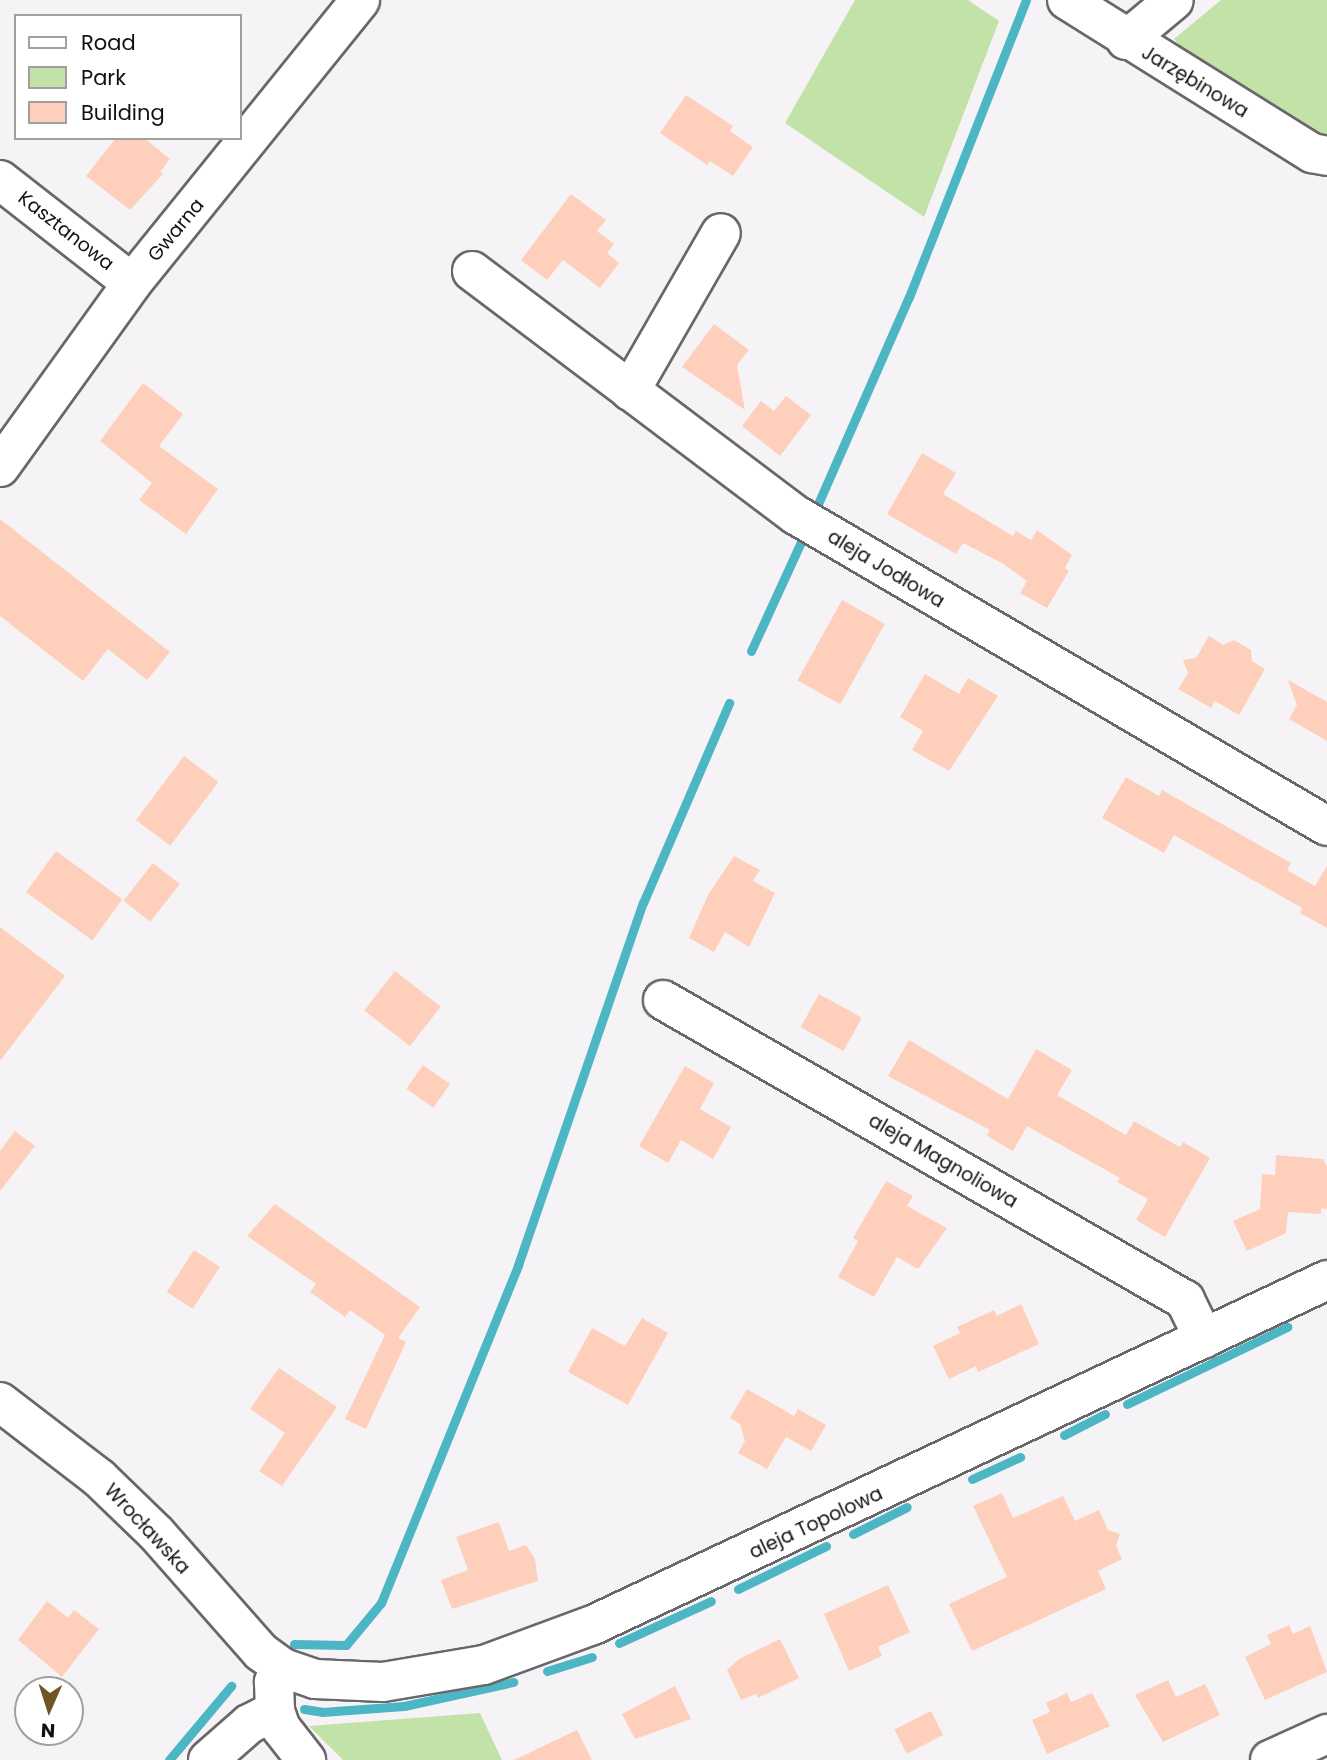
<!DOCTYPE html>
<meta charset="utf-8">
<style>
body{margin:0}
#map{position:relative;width:1327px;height:1760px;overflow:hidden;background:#f6f3f7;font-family:Poppins,sans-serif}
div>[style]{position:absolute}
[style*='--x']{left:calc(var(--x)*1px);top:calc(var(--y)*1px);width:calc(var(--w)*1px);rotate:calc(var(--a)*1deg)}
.green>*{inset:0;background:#c3e2a7}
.stream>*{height:9px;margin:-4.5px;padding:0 4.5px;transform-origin:4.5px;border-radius:4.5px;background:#4db6c5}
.building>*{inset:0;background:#fed0bc;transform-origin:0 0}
.roads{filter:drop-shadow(2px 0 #6a676b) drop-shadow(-2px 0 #6a676b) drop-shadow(0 2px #6a676b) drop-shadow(0 -2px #6a676b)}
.minor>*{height:38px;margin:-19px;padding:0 19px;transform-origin:19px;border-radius:19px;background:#fff}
span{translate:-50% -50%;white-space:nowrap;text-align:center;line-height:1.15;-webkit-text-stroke:5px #fff;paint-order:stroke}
.street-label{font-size:19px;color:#121113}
.legend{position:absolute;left:14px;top:14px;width:228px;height:126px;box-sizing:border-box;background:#fff;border:2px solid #a0a0a1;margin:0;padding:9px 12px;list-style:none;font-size:21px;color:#121113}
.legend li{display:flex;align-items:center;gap:14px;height:35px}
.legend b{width:35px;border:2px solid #a0a0a1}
.north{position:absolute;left:14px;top:1676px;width:70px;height:70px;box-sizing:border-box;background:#fff;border:2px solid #a0a0a1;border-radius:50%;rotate:183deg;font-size:19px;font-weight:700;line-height:28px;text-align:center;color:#121113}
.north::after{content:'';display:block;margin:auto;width:24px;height:32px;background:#6d5626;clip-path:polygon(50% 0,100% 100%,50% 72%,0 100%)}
</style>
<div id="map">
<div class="green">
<div style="clip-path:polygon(855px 0,968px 0,999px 21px,924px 217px,785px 123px)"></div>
<div style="clip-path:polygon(1221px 0,1327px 0,1327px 138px,1181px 48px,1174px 39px)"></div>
<div style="clip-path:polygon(480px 1713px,502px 1760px,343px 1760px,309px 1726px)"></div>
</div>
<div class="stream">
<div style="--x:814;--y:513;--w:236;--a:-66.3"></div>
<div style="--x:909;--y:297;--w:319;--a:-68.5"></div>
<div style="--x:751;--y:651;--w:130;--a:-65.4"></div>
<div style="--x:1127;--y:1404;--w:178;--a:-25.7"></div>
<div style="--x:1064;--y:1435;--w:46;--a:-27.1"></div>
<div style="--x:972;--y:1479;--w:53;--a:-24.6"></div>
<div style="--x:853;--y:1534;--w:60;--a:-26.6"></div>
<div style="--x:738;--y:1589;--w:98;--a:-26"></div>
<div style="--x:619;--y:1643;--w:101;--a:-24.5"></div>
<div style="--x:294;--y:1644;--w:52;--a:1.1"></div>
<div style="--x:346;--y:1645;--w:55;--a:-50.2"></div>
<div style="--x:381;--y:1603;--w:365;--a:-67.9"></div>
<div style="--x:518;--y:1265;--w:383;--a:-71"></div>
<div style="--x:643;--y:903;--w:218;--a:-66.7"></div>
<div style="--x:547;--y:1671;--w:47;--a:-17.3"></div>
<div style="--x:304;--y:1709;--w:18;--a:9"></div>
<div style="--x:322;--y:1712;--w:82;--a:-4.2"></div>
<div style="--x:404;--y:1706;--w:112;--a:-12.4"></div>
<div style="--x:169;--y:1760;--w:97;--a:-50"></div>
</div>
<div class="building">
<div style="clip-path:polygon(686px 95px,733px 126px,730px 131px,753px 147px,733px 176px,710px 161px,707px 165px,660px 133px)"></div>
<div style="clip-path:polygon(116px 138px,144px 138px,170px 159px,160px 172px,163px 174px,130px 210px,86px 176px)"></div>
<div style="clip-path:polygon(571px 194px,606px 220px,597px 231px,614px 244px,607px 253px,619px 263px,600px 288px,563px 260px,547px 280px,521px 260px)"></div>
<div style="clip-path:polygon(714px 324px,749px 350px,737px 365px,745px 410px,682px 367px)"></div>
<div style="clip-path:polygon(143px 383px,183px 414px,159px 446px,218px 489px,186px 534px,139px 500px,152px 483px,100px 441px)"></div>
<div style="clip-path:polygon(786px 396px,811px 415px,780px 456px,742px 426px,761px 401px,774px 411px)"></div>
<div style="clip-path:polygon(922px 453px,956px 473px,943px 494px,1013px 536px,1016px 531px,1031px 540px,1037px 530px,1072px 555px,1065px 568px,1069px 571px,1047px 608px,1020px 593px,1027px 581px,1002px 563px,963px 543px,956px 554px,887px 514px)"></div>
<div style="clip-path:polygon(0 519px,170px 652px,147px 680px,108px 649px,83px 681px,0 616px)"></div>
<div style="left:842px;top:600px;width:49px;height:92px;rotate:29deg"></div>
<div style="clip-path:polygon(1209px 636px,1223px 645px,1234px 640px,1251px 650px,1252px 661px,1265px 669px,1239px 715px,1215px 701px,1211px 708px,1178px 689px,1188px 673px,1183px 660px,1196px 658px)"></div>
<div style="clip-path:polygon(925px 674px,959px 694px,968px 678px,998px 696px,949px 771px,912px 750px,923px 731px,900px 717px)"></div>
<div style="clip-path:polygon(1288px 680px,1327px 702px,1327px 741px,1289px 719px,1297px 705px)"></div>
<div style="left:184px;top:756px;width:43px;height:80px;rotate:37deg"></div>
<div style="clip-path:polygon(1126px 777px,1159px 796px,1162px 790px,1291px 863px,1287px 870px,1315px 886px,1327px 866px,1327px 928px,1300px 913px,1302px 908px,1174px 835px,1164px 853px,1102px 818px)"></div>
<div style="left:56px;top:851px;width:82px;height:51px;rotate:36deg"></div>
<div style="clip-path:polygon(734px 856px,760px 870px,753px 881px,775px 893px,749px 947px,725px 932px,714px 952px,689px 938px,708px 895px)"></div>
<div style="left:153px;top:863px;width:34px;height:48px;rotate:38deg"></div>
<div style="clip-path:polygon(0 927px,65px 976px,0 1061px)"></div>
<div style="left:395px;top:971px;width:58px;height:50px;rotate:38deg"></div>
<div style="left:819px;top:994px;width:49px;height:38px;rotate:29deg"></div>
<div style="clip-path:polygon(909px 1040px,1008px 1099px,1036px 1049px,1072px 1070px,1057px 1095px,1126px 1135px,1134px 1121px,1180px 1147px,1183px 1142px,1210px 1158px,1165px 1237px,1136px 1220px,1148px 1199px,1117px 1182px,1120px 1178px,1027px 1126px,1013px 1151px,987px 1136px,990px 1130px,888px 1076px)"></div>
<div style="left:423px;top:1065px;width:33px;height:29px;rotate:35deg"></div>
<div style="clip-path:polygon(685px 1066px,714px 1083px,700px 1109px,731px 1127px,713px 1159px,681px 1140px,668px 1163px,639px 1146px)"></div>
<div style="clip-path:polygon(15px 1131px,35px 1146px,0 1191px,0 1151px)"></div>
<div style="clip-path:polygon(1276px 1155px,1323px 1159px,1327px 1167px,1327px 1209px,1321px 1208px,1321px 1214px,1288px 1212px,1286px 1233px,1247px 1251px,1233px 1221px,1260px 1209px,1262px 1174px,1275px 1175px)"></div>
<div style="clip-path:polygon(886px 1181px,913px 1196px,907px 1206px,947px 1228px,918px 1269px,897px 1257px,874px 1297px,838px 1277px,858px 1241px,853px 1238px)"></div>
<div style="clip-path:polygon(275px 1204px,420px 1307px,398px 1338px,406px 1342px,366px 1429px,345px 1419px,385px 1335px,350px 1310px,345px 1317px,310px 1292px,316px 1284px,247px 1236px)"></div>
<div style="left:194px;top:1250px;width:31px;height:50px;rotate:33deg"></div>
<div style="clip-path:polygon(1021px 1304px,1039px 1344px,978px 1372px,976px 1366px,949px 1379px,933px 1346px,960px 1333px,957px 1327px,994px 1310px,997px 1316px)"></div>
<div style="clip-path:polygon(642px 1318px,668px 1333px,628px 1405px,568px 1372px,592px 1328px,625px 1346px)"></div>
<div style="clip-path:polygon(279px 1368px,337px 1407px,282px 1486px,259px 1471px,285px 1433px,250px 1409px)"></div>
<div style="clip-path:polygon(747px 1389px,794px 1416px,798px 1409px,826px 1425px,811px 1451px,786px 1437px,767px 1469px,738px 1453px,745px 1441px,740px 1424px,730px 1418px)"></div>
<div style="clip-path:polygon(1002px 1493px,1013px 1518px,1063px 1496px,1075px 1521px,1099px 1510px,1108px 1530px,1120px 1534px,1116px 1546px,1122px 1559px,1098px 1571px,1106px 1589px,972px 1651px,949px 1604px,1007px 1577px,973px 1506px)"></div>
<div style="clip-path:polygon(499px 1522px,509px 1551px,526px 1545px,535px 1559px,538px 1581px,452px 1609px,441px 1580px,468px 1570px,456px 1537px)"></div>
<div style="clip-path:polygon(888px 1585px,910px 1632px,878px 1647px,882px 1656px,849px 1671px,824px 1614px)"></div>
<div style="clip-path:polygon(47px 1601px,68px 1618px,74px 1610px,99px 1629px,62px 1677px,18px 1640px)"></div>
<div style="clip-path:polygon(1289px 1625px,1293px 1634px,1310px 1626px,1327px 1672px,1265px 1700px,1245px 1657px,1271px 1644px,1267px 1635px)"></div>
<div style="clip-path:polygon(780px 1639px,799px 1678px,758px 1698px,756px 1694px,741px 1700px,727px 1670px,739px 1659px)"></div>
<div style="clip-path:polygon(1168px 1680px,1176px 1697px,1205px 1684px,1220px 1715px,1163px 1742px,1135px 1695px)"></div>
<div style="clip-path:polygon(675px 1686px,691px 1719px,635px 1739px,622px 1714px)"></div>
<div style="clip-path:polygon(1067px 1693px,1071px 1702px,1092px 1693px,1110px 1726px,1047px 1754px,1032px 1720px,1050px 1712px,1046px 1703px)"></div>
<div style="left:931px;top:1711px;width:27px;height:41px;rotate:63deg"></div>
<div style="clip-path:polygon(577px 1730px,592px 1760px,514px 1760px)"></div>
</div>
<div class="roads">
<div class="minor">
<div style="--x:1067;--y:0;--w:289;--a:32"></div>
<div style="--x:1312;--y:153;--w:15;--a:11"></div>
<div style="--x:1126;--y:40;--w:62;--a:-39.8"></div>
<div style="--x:0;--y:180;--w:167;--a:38"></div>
<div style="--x:472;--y:271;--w:406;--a:37"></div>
<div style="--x:796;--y:515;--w:615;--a:30.36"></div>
<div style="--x:630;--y:391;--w:182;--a:-60.1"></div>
<div style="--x:0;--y:467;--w:226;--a:-54.3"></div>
<div style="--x:132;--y:283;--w:363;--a:-51.1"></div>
<div style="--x:663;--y:1000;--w:602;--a:29.89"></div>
<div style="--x:1185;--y:1300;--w:43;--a:64"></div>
<div style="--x:0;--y:1402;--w:125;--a:37.5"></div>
<div style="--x:99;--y:1478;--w:79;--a:44"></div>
<div style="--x:156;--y:1533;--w:159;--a:48.6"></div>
<div style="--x:261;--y:1652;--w:27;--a:36"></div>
<div style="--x:283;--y:1668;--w:34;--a:19"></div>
<div style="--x:315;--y:1679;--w:68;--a:2.5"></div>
<div style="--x:383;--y:1682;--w:102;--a:-9.6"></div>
<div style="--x:484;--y:1665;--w:116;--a:-20.2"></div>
<div style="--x:593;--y:1625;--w:811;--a:-25.17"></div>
<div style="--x:283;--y:1668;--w:17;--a:123"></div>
<div style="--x:274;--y:1682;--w:29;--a:88"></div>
<div style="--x:275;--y:1711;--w:18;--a:71"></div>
<div style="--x:281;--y:1728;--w:41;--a:52"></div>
<div style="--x:208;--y:1760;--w:55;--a:-41.3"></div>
<div style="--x:249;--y:1724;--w:29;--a:-27"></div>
<div style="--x:1270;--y:1760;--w:63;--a:-24.5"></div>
</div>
</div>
<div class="street-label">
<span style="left:1195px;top:82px;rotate:31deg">Jarzębinowa</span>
<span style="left:176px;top:230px;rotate:-50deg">Gwarna</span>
<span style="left:66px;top:231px;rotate:38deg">Kasztanowa</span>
<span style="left:886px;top:569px;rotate:31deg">aleja Jodłowa</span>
<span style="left:943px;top:1161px;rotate:30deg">aleja Magnoliowa</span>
<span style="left:816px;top:1523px;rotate:-25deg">aleja Topolowa</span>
<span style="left:147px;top:1529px;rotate:47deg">Wrocławska</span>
</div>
<ul class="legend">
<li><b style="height:9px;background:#fff"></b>Road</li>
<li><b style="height:19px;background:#c3e2a7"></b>Park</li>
<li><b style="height:19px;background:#fed0bc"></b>Building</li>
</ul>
<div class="north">N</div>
</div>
